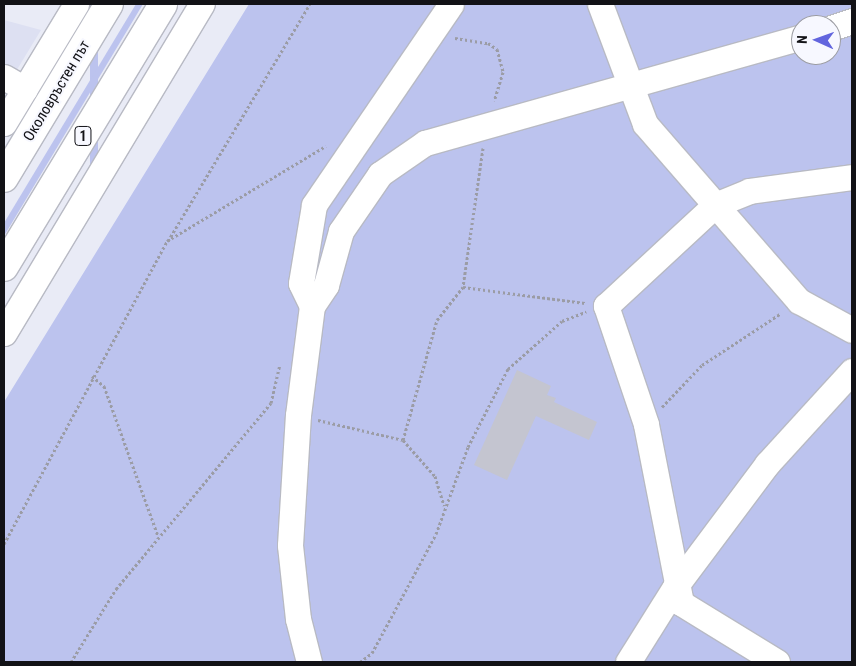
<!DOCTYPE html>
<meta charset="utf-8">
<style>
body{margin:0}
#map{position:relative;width:856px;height:666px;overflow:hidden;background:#e9ebf6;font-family:"Roboto Condensed",sans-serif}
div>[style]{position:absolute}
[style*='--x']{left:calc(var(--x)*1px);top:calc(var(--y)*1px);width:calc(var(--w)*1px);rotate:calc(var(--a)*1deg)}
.built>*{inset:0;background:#dde0f2}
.green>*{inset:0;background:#bcc3ee;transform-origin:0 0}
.building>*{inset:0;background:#c4c5d0}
.path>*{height:3px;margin-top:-1.5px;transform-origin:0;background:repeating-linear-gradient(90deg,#9b9ca5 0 2.5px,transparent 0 5px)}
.roads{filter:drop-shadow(1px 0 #b8bac4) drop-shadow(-1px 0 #b8bac4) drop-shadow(0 1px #b8bac4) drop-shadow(0 -1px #b8bac4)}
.minor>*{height:25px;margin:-12.5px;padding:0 12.5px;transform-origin:12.5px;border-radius:12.5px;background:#fff}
.highway>*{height:28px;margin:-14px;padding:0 14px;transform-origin:14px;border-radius:14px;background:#fff}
span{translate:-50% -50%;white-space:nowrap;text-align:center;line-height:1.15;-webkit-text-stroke:4px #f7f8ff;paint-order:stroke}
.shield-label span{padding:1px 4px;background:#f7f8ff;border:1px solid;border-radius:4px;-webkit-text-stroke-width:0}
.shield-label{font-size:14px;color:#121216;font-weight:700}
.street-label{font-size:15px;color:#121216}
.frame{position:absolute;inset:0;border:5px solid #121216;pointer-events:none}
.north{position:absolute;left:791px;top:15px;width:50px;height:50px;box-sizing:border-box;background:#f7f8ff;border:1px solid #9b9ca2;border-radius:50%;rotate:272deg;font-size:14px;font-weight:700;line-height:20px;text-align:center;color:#121216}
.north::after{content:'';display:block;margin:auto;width:18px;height:22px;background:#6265de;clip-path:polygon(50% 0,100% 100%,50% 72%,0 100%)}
</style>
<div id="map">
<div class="built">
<div style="clip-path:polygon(4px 20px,41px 30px,4px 91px)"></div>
</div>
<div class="green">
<div style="left:90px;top:4px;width:8px;height:166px"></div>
<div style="clip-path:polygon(136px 4px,143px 4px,4px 236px,4px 223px)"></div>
<div style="clip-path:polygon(evenodd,249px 4px,852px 4px,852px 662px,4px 662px,4px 402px,249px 4px,801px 25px,831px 25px,831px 55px,801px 55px,801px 25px)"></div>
</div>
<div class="building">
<div style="clip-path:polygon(517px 370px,551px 386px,547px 395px,556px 398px,554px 402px,597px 422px,589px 440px,536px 416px,507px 480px,474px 465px)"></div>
</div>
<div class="path">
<div style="--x:455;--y:38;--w:33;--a:9"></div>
<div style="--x:488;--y:43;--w:11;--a:34"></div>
<div style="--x:497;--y:49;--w:24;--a:75"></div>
<div style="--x:503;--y:72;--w:30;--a:107"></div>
<div style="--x:483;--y:148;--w:140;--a:98.2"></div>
<div style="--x:463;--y:287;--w:123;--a:7.5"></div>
<div style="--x:168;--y:241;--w:276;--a:-59.1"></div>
<div style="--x:92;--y:376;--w:16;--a:40"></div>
<div style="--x:104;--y:386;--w:159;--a:70.2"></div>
<div style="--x:662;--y:407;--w:58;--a:-46.4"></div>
<div style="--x:702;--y:365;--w:93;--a:-33.2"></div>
<div style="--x:318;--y:420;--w:87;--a:13.2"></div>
<div style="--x:403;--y:440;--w:125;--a:-74.2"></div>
<div style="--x:437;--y:320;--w:42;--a:-51.8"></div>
<div style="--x:403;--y:440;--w:48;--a:48.4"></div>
<div style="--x:435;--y:476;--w:31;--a:73"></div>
<div style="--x:4;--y:544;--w:344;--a:-61.7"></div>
<div style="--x:167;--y:241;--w:185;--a:-30.9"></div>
<div style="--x:71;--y:662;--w:86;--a:-58.3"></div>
<div style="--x:116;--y:589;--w:242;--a:-50.2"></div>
<div style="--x:271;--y:403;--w:39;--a:-77"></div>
<div style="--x:360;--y:662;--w:15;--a:-37"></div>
<div style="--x:372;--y:653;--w:135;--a:-61.7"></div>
<div style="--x:436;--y:534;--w:93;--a:-69.8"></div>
<div style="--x:468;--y:447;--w:88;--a:-62.9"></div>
<div style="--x:508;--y:369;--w:72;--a:-41.6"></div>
<div style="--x:562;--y:321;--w:26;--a:-21"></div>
</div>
<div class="roads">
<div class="minor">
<div style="--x:600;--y:4;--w:128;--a:69.4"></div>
<div style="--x:645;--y:124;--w:235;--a:49"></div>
<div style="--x:799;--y:301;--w:60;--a:28.7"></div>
<div style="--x:831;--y:28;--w:22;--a:-18"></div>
<div style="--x:4;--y:77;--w:24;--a:30"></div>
<div style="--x:4;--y:123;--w:139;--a:-58.8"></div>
<div style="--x:312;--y:306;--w:25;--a:-56"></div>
<div style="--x:326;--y:285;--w:56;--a:-74.5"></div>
<div style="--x:341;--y:231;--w:69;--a:-55.6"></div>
<div style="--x:380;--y:174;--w:55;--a:-34.6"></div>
<div style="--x:425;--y:143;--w:391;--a:-15.7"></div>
<div style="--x:4;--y:333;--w:384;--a:-59"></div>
<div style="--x:309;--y:662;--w:44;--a:-104.3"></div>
<div style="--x:298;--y:619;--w:74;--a:-96.2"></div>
<div style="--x:290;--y:545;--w:130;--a:-86.5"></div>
<div style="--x:298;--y:415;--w:110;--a:-82.7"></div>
<div style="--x:312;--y:306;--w:25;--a:-116"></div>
<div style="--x:301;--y:283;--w:79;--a:-80.5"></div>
<div style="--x:314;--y:205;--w:243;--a:-55.7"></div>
<div style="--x:628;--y:662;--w:89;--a:-57.9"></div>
<div style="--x:675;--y:587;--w:154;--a:-53.2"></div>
<div style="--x:767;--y:464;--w:126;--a:-47.6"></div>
<div style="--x:777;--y:662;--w:113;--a:-148.4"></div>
<div style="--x:681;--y:603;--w:182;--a:-101.1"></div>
<div style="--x:646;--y:424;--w:125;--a:-108.7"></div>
<div style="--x:606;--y:306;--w:149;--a:-42.8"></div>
<div style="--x:715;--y:205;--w:37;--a:-22"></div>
<div style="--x:749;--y:191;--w:104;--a:-7.7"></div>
</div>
<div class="highway">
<div style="--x:4;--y:178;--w:203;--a:-58.9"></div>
<div style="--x:4;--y:267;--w:307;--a:-58.8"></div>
</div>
</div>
<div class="shield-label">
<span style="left:83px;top:136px">1</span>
</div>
<div class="street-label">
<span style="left:57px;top:91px;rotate:-59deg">Околовръстен път</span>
</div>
<div class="frame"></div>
<div class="north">N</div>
</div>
